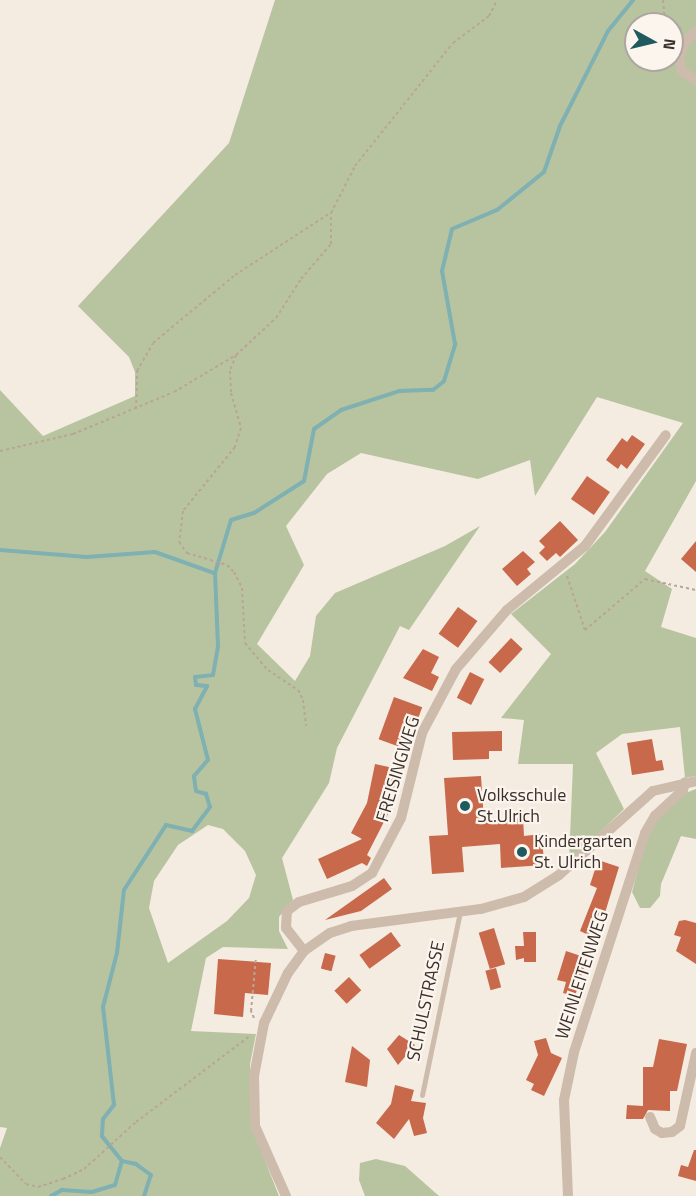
<!DOCTYPE html>
<style>
body{margin:0}
#map{position:relative;width:696px;height:1196px;overflow:hidden;background:#f4ebe1;font-family:"Titillium Web",sans-serif}
div>[style]{position:absolute}
[style*='--x']{left:calc(var(--x)*1px);top:calc(var(--y)*1px);width:calc(var(--w)*1px);rotate:calc(var(--a)*1deg)}
.green>*{inset:0;background:#b8c4a0}
.stream>*{height:4px;margin:-2px;padding:0 2px;transform-origin:2px;border-radius:2px;background:#7fb0b2}
.building>*{inset:0;background:#c8694b;transform-origin:0 0}
.path>*{height:2px;margin-top:-1px;transform-origin:0;background:repeating-linear-gradient(90deg,#b9a596 0 3px,transparent 0 6px)}
.lane>*{height:5px;margin:-2.5px;padding:0 2.5px;transform-origin:2.5px;border-radius:2.5px;background:#cdbbac}
.street>*{height:10px;margin:-5px;padding:0 5px;transform-origin:5px;border-radius:5px;background:#cdbbac}
.dots>*{width:16px;height:16px;translate:-50% -50%;box-sizing:border-box;border:3px solid #fbf5ee;border-radius:50%}
span{translate:-50% -50%;white-space:nowrap;text-align:center;line-height:1.15;-webkit-text-stroke:4.5px #fbf5ee;paint-order:stroke}
.street-label{font-size:18px;color:#3b302b}
.poi-label{font-size:18px;color:#3b302b}
.left{translate:0 -50%;text-align:left}
.north{position:absolute;left:624px;top:12px;width:60px;height:60px;box-sizing:border-box;background:#fbf5ee;border:2px solid #aea6a0;border-radius:50%;rotate:98deg;font-size:16px;font-weight:700;line-height:24px;text-align:center;color:#3b302b}
.north::after{content:'';display:block;margin:auto;width:21px;height:27px;background:#1f5a5e;clip-path:polygon(50% 0,100% 100%,50% 72%,0 100%)}
</style>
<div id="map">
<div class="green">
<div style="clip-path:polygon(evenodd,275px 0,696px 0,696px 481px,645px 571px,672px 589px,661px 627px,696px 638px,696px 776px,685px 778px,680px 727px,622px 734px,596px 753px,624px 809px,569px 862px,573px 764px,518px 764px,524px 720px,501px 718px,551px 654px,511px 614px,575px 564px,605px 532px,683px 423px,597px 397px,535px 496px,530px 460px,478px 479px,361px 453px,327px 474px,286px 526px,304px 565px,257px 644px,295px 681px,310px 656px,316px 616px,335px 593px,445px 546px,480px 526px,409px 630px,400px 626px,337px 748px,329px 783px,282px 858px,293px 900px,279px 917px,279px 931px,288px 949px,223px 947px,206px 958px,191px 1031px,256px 1034px,250px 1064px,250px 1123px,279px 1196px,0 1196px,0 1148px,7px 1128px,0 1127px,0 390px,43px 436px,135px 396px,135px 372px,129px 357px,78px 306px,229px 143px,275px 0,636px 24px,672px 24px,672px 60px,636px 60px,636px 24px,275px 0,208px 825px,223px 829px,245px 851px,256px 875px,249px 898px,227px 921px,168px 963px,149px 908px,154px 881px,178px 845px,208px 825px)"></div>
<div style="clip-path:polygon(696px 789px,696px 839px,681px 836px,661px 884px,660px 896px,650px 908px,640px 908px,632px 892px,648px 833px,659px 816px,683px 794px)"></div>
<div style="clip-path:polygon(376px 1159px,405px 1166px,439px 1196px,365px 1196px,359px 1180px,360px 1163px)"></div>
</div>
<div class="stream">
<div style="--x:0;--y:550;--w:87;--a:4.6"></div>
<div style="--x:87;--y:557;--w:68;--a:-4.2"></div>
<div style="--x:155;--y:552;--w:63;--a:19.6"></div>
<div style="--x:51;--y:1196;--w:13;--a:-29"></div>
<div style="--x:62;--y:1190;--w:30;--a:4"></div>
<div style="--x:92;--y:1192;--w:24;--a:-17"></div>
<div style="--x:115;--y:1185;--w:25;--a:-74"></div>
<div style="--x:144;--y:1196;--w:22;--a:-72"></div>
<div style="--x:151;--y:1175;--w:19;--a:-144"></div>
<div style="--x:136;--y:1164;--w:14;--a:-168"></div>
<div style="--x:122;--y:1161;--w:32;--a:-129"></div>
<div style="--x:102;--y:1136;--w:17;--a:-87"></div>
<div style="--x:103;--y:1119;--w:18;--a:-52"></div>
<div style="--x:114;--y:1105;--w:99;--a:-96.4"></div>
<div style="--x:103;--y:1007;--w:56;--a:-75.5"></div>
<div style="--x:117;--y:953;--w:63;--a:-83.7"></div>
<div style="--x:124;--y:890;--w:77;--a:-57.1"></div>
<div style="--x:166;--y:825;--w:27;--a:13"></div>
<div style="--x:192;--y:831;--w:30;--a:-53"></div>
<div style="--x:210;--y:807;--w:14;--a:-107"></div>
<div style="--x:206;--y:794;--w:10;--a:-163"></div>
<div style="--x:196;--y:791;--w:15;--a:-98"></div>
<div style="--x:194;--y:776;--w:21;--a:-49"></div>
<div style="--x:208;--y:760;--w:53;--a:-104.3"></div>
<div style="--x:195;--y:709;--w:26;--a:-62"></div>
<div style="--x:207;--y:686;--w:11;--a:-175"></div>
<div style="--x:196;--y:685;--w:8;--a:-97"></div>
<div style="--x:195;--y:677;--w:18;--a:-6"></div>
<div style="--x:213;--y:675;--w:28;--a:-80"></div>
<div style="--x:218;--y:647;--w:74;--a:-92.3"></div>
<div style="--x:215;--y:573;--w:55;--a:-73.2"></div>
<div style="--x:231;--y:520;--w:24;--a:-17"></div>
<div style="--x:254;--y:513;--w:59;--a:-32.6"></div>
<div style="--x:304;--y:481;--w:53;--a:-79.1"></div>
<div style="--x:314;--y:429;--w:33;--a:-35"></div>
<div style="--x:341;--y:410;--w:61;--a:-18.1"></div>
<div style="--x:399;--y:391;--w:34;--a:-2"></div>
<div style="--x:433;--y:390;--w:14;--a:-39"></div>
<div style="--x:444;--y:381;--w:39;--a:-73"></div>
<div style="--x:455;--y:344;--w:74;--a:-100.1"></div>
<div style="--x:442;--y:271;--w:43;--a:-76.6"></div>
<div style="--x:452;--y:229;--w:49;--a:-22.9"></div>
<div style="--x:497;--y:210;--w:60;--a:-39"></div>
<div style="--x:544;--y:172;--w:49;--a:-70.8"></div>
<div style="--x:560;--y:126;--w:106;--a:-63.2"></div>
<div style="--x:608;--y:31;--w:40;--a:-51"></div>
</div>
<div class="building">
<div style="clip-path:polygon(632px 435px,645px 444px,627px 469px,621px 464px,618px 469px,606px 460px,622px 438px,627px 442px)"></div>
<div style="left:587px;top:476px;width:28px;height:28px;rotate:35deg"></div>
<div style="clip-path:polygon(560px 521px,578px 540px,560px 557px,556px 553px,547px 561px,539px 553px,545px 547px,539px 541px)"></div>
<div style="clip-path:polygon(696px 541px,696px 572px,681px 559px)"></div>
<div style="clip-path:polygon(523px 551px,535px 562px,527px 569px,531px 574px,517px 586px,502px 569px)"></div>
<div style="left:458px;top:607px;width:24px;height:33px;rotate:36deg"></div>
<div style="left:511px;top:638px;width:16px;height:33px;rotate:43deg"></div>
<div style="clip-path:polygon(423px 649px,439px 657px,431px 673px,439px 677px,432px 691px,403px 678px)"></div>
<div style="left:470px;top:672px;width:16px;height:29px;rotate:27deg"></div>
<div style="left:394px;top:697px;width:30px;height:45px;rotate:20deg"></div>
<div style="clip-path:polygon(502px 731px,502px 751px,489px 751px,489px 759px,453px 760px,452px 732px)"></div>
<div style="clip-path:polygon(652px 739px,656px 761px,662px 760px,664px 770px,632px 775px,627px 743px)"></div>
<div style="clip-path:polygon(375px 764px,398px 769px,390px 810px,367px 855px,371px 858px,367px 866px,362px 863px,327px 879px,318px 859px,362px 839px,351px 833px,367px 803px)"></div>
<div style="clip-path:polygon(481px 776px,484px 821px,523px 818px,524px 836px,542px 834px,544px 865px,501px 868px,500px 844px,462px 847px,464px 872px,432px 874px,429px 836px,448px 835px,444px 778px)"></div>
<div style="clip-path:polygon(598px 860px,619px 867px,597px 939px,580px 931px,597px 888px,590px 885px)"></div>
<div style="clip-path:polygon(384px 878px,392px 889px,361px 911px,325px 920px)"></div>
<div style="clip-path:polygon(685px 920px,696px 923px,696px 964px,676px 951px,681px 937px,674px 935px,679px 921px)"></div>
<div style="left:494px;top:928px;width:38px;height:16px;rotate:73deg"></div>
<div style="left:391px;top:932px;width:17px;height:39px;rotate:54deg"></div>
<div style="clip-path:polygon(523px 932px,536px 932px,536px 962px,524px 962px,524px 958px,516px 960px,515px 946px,524px 946px)"></div>
<div style="clip-path:polygon(566px 951px,587px 958px,575px 996px,563px 993px,566px 982px,557px 980px)"></div>
<div style="left:325px;top:953px;width:11px;height:16px;rotate:15deg"></div>
<div style="clip-path:polygon(218px 959px,271px 963px,268px 995px,245px 993px,243px 1017px,214px 1014px)"></div>
<div style="left:496px;top:968px;width:20px;height:11px;rotate:75deg"></div>
<div style="left:349px;top:977px;width:18px;height:20px;rotate:47deg"></div>
<div style="clip-path:polygon(399px 1035px,415px 1045px,398px 1065px,387px 1049px)"></div>
<div style="clip-path:polygon(546px 1038px,551px 1053px,562px 1058px,544px 1096px,531px 1090px,534px 1084px,526px 1080px,538px 1055px,534px 1041px)"></div>
<div style="clip-path:polygon(659px 1039px,687px 1044px,677px 1091px,670px 1091px,670px 1111px,648px 1110px,643px 1119px,626px 1119px,627px 1105px,643px 1106px,643px 1067px,653px 1067px)"></div>
<div style="clip-path:polygon(352px 1046px,370px 1060px,367px 1087px,345px 1082px)"></div>
<div style="clip-path:polygon(395px 1085px,414px 1090px,411px 1101px,426px 1103px,423px 1118px,427px 1133px,414px 1136px,409px 1119px,394px 1139px,376px 1123px,391px 1104px)"></div>
<div style="clip-path:polygon(694px 1150px,696px 1150px,696px 1181px,678px 1176px,681px 1165px,688px 1167px)"></div>
</div>
<div class="path">
<div style="--x:663;--y:0;--w:24;--a:85"></div>
<div style="--x:672;--y:30;--w:10;--a:-11"></div>
<div style="--x:236;--y:355;--w:17;--a:111"></div>
<div style="--x:230;--y:371;--w:22;--a:87"></div>
<div style="--x:231;--y:393;--w:36;--a:74"></div>
<div style="--x:241;--y:428;--w:20;--a:108"></div>
<div style="--x:235;--y:447;--w:82;--a:129.1"></div>
<div style="--x:183;--y:511;--w:31;--a:97"></div>
<div style="--x:179;--y:542;--w:14;--a:54"></div>
<div style="--x:187;--y:553;--w:42;--a:16.7"></div>
<div style="--x:227;--y:565;--w:10;--a:45"></div>
<div style="--x:234;--y:572;--w:18;--a:63"></div>
<div style="--x:242;--y:588;--w:55;--a:86.9"></div>
<div style="--x:245;--y:643;--w:35;--a:50"></div>
<div style="--x:268;--y:670;--w:36;--a:34"></div>
<div style="--x:298;--y:690;--w:11;--a:63"></div>
<div style="--x:303;--y:700;--w:26;--a:83"></div>
<div style="--x:136;--y:409;--w:38;--a:-88"></div>
<div style="--x:137;--y:371;--w:32;--a:-60"></div>
<div style="--x:153;--y:343;--w:107;--a:-39.7"></div>
<div style="--x:235;--y:275;--w:113;--a:-33.1"></div>
<div style="--x:0;--y:451;--w:75;--a:-13.1"></div>
<div style="--x:73;--y:434;--w:109;--a:-22.6"></div>
<div style="--x:174;--y:392;--w:72;--a:-30.8"></div>
<div style="--x:236;--y:355;--w:54;--a:-42.8"></div>
<div style="--x:276;--y:318;--w:46;--a:-57.3"></div>
<div style="--x:301;--y:279;--w:46;--a:-49.4"></div>
<div style="--x:331;--y:244;--w:31;--a:-90"></div>
<div style="--x:331;--y:213;--w:53;--a:-62.9"></div>
<div style="--x:355;--y:166;--w:157;--a:-51.5"></div>
<div style="--x:453;--y:43;--w:45;--a:-36.9"></div>
<div style="--x:489;--y:16;--w:18;--a:-63"></div>
<div style="--x:567;--y:576;--w:57;--a:71.6"></div>
<div style="--x:585;--y:630;--w:79;--a:-40.4"></div>
<div style="--x:645;--y:579;--w:52;--a:12.2"></div>
<div style="--x:254;--y:1018;--w:8;--a:-113"></div>
<div style="--x:251;--y:1011;--w:54;--a:-84.7"></div>
<div style="--x:0;--y:1157;--w:37;--a:46"></div>
<div style="--x:26;--y:1184;--w:12;--a:14"></div>
<div style="--x:38;--y:1187;--w:26;--a:-18"></div>
<div style="--x:63;--y:1179;--w:23;--a:-25"></div>
<div style="--x:84;--y:1169;--w:70;--a:-42.1"></div>
<div style="--x:136;--y:1122;--w:144;--a:-37.1"></div>
</div>
<div class="lane">
<div style="--x:422;--y:1095;--w:187;--a:-78.3"></div>
</div>
<div class="street">
<div style="--x:696;--y:31;--w:18;--a:133"></div>
<div style="--x:684;--y:44;--w:14;--a:111"></div>
<div style="--x:679;--y:57;--w:14;--a:78"></div>
<div style="--x:682;--y:71;--w:17;--a:33"></div>
<div style="--x:304;--y:951;--w:29;--a:-128"></div>
<div style="--x:286;--y:928;--w:17;--a:-87"></div>
<div style="--x:287;--y:911;--w:15;--a:-37"></div>
<div style="--x:299;--y:902;--w:55;--a:-16.8"></div>
<div style="--x:352;--y:886;--w:24;--a:-33"></div>
<div style="--x:372;--y:873;--w:62;--a:-62.2"></div>
<div style="--x:401;--y:818;--w:88;--a:-76.1"></div>
<div style="--x:422;--y:733;--w:72;--a:-62"></div>
<div style="--x:456;--y:669;--w:78;--a:-49.2"></div>
<div style="--x:507;--y:610;--w:101;--a:-39.4"></div>
<div style="--x:585;--y:546;--w:137;--a:-53.9"></div>
<div style="--x:650;--y:1117;--w:13;--a:67"></div>
<div style="--x:655;--y:1129;--w:8;--a:30"></div>
<div style="--x:662;--y:1133;--w:10;--a:-6"></div>
<div style="--x:672;--y:1132;--w:10;--a:-37"></div>
<div style="--x:680;--y:1126;--w:75;--a:-77.6"></div>
<div style="--x:286;--y:1196;--w:77;--a:-113.9"></div>
<div style="--x:255;--y:1126;--w:50;--a:-91.1"></div>
<div style="--x:254;--y:1076;--w:54;--a:-79.3"></div>
<div style="--x:264;--y:1023;--w:55;--a:-64.4"></div>
<div style="--x:288;--y:973;--w:27;--a:-54"></div>
<div style="--x:304;--y:951;--w:32;--a:-35"></div>
<div style="--x:330;--y:933;--w:22;--a:-18"></div>
<div style="--x:351;--y:926;--w:131;--a:-7.5"></div>
<div style="--x:481;--y:909;--w:45;--a:-15.6"></div>
<div style="--x:524;--y:897;--w:41;--a:-32.2"></div>
<div style="--x:559;--y:875;--w:126;--a:-41.8"></div>
<div style="--x:653;--y:791;--w:44;--a:-13.1"></div>
<div style="--x:568;--y:1196;--w:96;--a:-92.4"></div>
<div style="--x:564;--y:1100;--w:49;--a:-78.2"></div>
<div style="--x:574;--y:1052;--w:230;--a:-72"></div>
<div style="--x:645;--y:833;--w:20;--a:-60"></div>
<div style="--x:655;--y:816;--w:38;--a:-43"></div>
<div style="--x:683;--y:790;--w:8;--a:-76"></div>
</div>
<div class="dots">
<div style="left:465px;top:806px;background:#1f5a5e"></div>
<div style="left:522px;top:852px;background:#1f5a5e"></div>
</div>
<div class="street-label">
<span style="left:398px;top:769px;rotate:-73deg">FREISINGWEG</span>
<span style="left:582px;top:975px;rotate:-72deg">WEINLEITENWEG</span>
<span style="left:426px;top:1001px;rotate:-78deg">SCHULSTRASSE</span>
</div>
<div class="poi-label">
<span class="left" style="left:477px;top:806px">Volksschule<br>St.Ulrich</span>
<span class="left" style="left:534px;top:852px">Kindergarten<br>St. Ulrich</span>
</div>
<div class="north">N</div>
</div>
